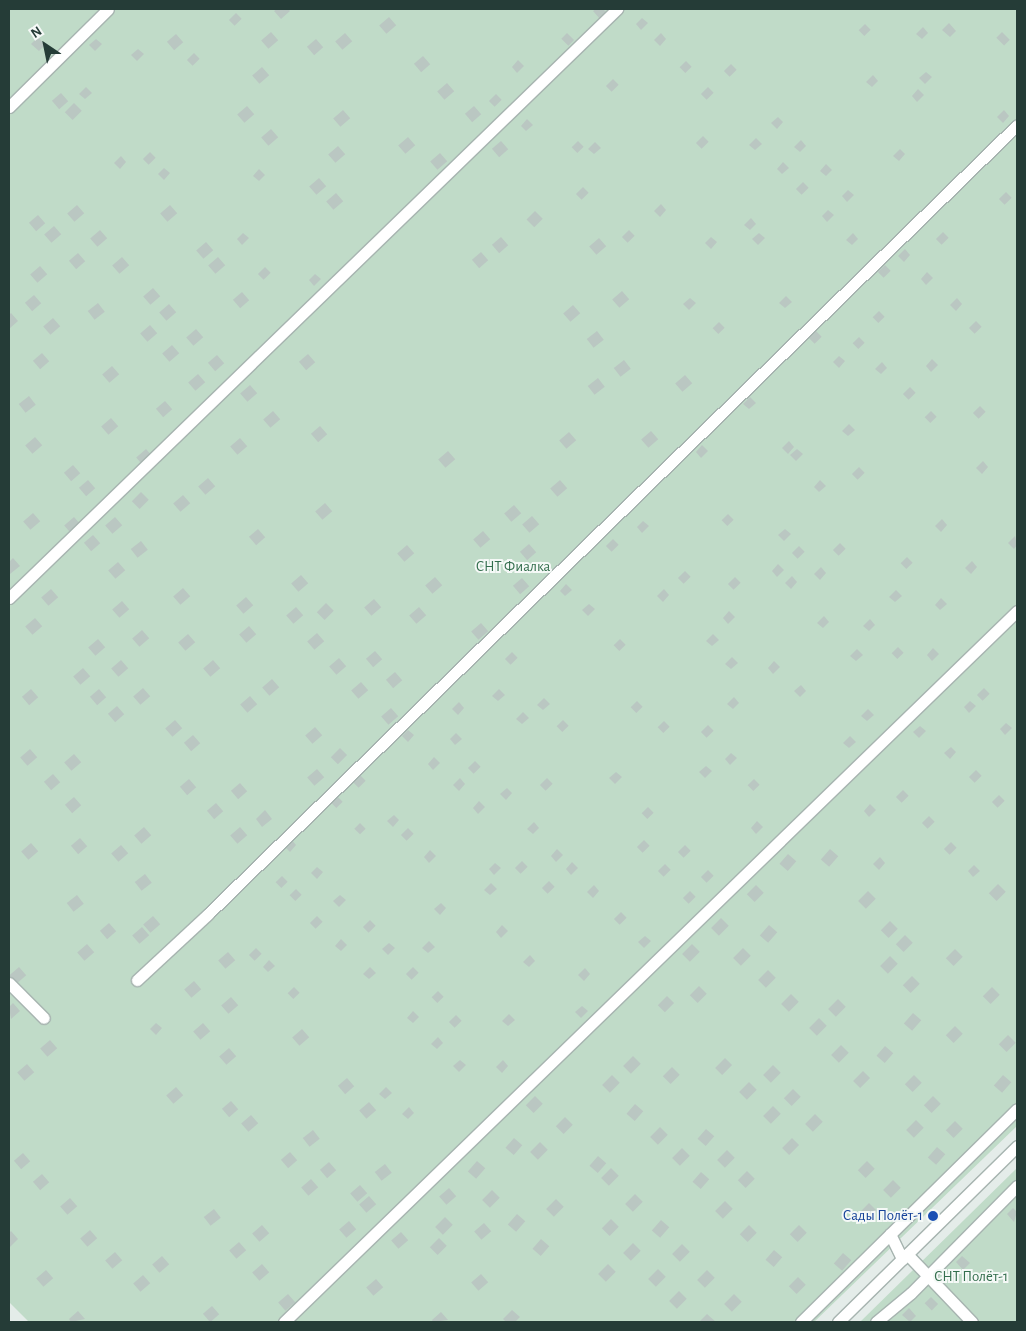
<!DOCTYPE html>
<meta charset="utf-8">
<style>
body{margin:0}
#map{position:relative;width:1026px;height:1331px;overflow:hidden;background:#e4ece9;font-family:"Alegreya Sans",sans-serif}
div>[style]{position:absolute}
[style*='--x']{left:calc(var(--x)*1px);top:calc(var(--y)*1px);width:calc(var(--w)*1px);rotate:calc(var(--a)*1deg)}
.green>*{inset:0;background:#c0dbc8}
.building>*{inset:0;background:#bac7c2;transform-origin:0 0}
.roads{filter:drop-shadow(1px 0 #a7b4b0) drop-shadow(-1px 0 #a7b4b0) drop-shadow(0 1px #a7b4b0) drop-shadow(0 -1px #a7b4b0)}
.minor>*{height:11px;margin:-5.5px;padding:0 5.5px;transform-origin:5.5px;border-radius:5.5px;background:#fff}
.dots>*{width:14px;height:14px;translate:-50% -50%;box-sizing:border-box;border:2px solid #f5f9f7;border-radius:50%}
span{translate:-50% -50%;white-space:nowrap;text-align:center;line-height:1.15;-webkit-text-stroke:4px #f5f9f7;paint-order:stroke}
.park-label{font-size:15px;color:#346f4e}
.transit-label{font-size:15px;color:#164399}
.right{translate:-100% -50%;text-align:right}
.frame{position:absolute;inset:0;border:10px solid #253c37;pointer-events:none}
.north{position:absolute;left:20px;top:20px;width:50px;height:50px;-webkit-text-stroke:4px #f5f9f7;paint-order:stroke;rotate:326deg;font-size:14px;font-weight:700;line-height:20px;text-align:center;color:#253c37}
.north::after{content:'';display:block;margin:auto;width:18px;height:22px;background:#253c37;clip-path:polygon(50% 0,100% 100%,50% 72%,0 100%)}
</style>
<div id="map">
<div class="green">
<div style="clip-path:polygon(9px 9px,1017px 9px,1017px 1126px,814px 1322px,29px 1322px,9px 1302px)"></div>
<div style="clip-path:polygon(1017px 1168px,1017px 1322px,860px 1322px)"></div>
</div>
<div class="building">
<div style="clip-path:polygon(277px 9px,288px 9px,290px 11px,281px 19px,274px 11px)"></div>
<div style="clip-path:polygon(596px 9px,603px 9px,607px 13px,600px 19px,593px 11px)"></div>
<div style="left:236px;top:13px;width:8px;height:10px;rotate:45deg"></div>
<div style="left:389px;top:17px;width:11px;height:13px;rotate:49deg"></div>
<div style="clip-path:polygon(642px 18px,648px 23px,641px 30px,636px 24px)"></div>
<div style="clip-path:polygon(949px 23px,956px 31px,950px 37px,942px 30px)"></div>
<div style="left:865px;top:24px;width:8px;height:9px;rotate:45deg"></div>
<div style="clip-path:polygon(923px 27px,928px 33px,922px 39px,916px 34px)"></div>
<div style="left:271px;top:32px;width:11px;height:13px;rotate:49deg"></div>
<div style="left:1002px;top:32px;width:11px;height:8px;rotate:45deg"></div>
<div style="left:345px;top:33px;width:11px;height:13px;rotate:49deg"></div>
<div style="left:567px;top:33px;width:10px;height:8px;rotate:45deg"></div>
<div style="clip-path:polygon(661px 33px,666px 39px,660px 46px,654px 40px)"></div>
<div style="left:176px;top:34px;width:11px;height:12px;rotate:49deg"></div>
<div style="clip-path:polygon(38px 37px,45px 45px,39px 51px,31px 44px)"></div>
<div style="clip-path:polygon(96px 39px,102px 44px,95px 51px,89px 45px)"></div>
<div style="left:316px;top:39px;width:11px;height:12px;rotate:49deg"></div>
<div style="clip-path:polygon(138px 49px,144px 54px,137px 61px,131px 55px)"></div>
<div style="left:194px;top:53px;width:8px;height:10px;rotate:45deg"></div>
<div style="left:423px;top:56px;width:11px;height:12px;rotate:49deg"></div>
<div style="clip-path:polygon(518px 60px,524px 66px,517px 73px,512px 67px)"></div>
<div style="left:686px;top:61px;width:8px;height:9px;rotate:45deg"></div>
<div style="left:731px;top:64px;width:8px;height:10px;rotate:45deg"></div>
<div style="left:262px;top:67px;width:11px;height:13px;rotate:49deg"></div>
<div style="clip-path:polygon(926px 72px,932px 77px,925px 84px,919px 78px)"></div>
<div style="clip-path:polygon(873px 75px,878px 81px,872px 87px,866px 82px)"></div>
<div style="left:613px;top:79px;width:8px;height:10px;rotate:45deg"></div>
<div style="left:447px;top:83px;width:11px;height:13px;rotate:49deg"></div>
<div style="clip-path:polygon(86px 87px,92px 93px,85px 99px,79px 94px)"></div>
<div style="left:708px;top:87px;width:8px;height:10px;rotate:45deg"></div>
<div style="clip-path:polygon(918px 89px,924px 95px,917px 102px,912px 96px)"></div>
<div style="left:61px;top:93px;width:11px;height:12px;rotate:49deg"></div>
<div style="left:496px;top:94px;width:8px;height:10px;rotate:45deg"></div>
<div style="left:74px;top:103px;width:11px;height:13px;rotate:45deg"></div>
<div style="left:247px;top:106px;width:11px;height:13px;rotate:49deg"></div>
<div style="left:474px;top:106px;width:11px;height:12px;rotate:49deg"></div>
<div style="left:343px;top:110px;width:11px;height:13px;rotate:49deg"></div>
<div style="clip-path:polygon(1004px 110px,1009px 116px,1003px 123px,997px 117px)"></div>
<div style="clip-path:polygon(778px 117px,783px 122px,777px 129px,771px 123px)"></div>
<div style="clip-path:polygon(527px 119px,533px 125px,526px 131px,521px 126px)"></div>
<div style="left:271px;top:129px;width:11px;height:13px;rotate:49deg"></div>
<div style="left:703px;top:136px;width:8px;height:10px;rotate:45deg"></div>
<div style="left:408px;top:137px;width:11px;height:13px;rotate:49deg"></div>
<div style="clip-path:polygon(756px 138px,762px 144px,755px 150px,749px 145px)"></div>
<div style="clip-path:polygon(801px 140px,806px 146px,800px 152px,794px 147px)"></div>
<div style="left:501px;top:141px;width:11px;height:12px;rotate:49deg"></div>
<div style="left:578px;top:141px;width:8px;height:9px;rotate:45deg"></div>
<div style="clip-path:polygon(595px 142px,601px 148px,594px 154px,588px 149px)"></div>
<div style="left:338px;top:146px;width:11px;height:13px;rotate:49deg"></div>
<div style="clip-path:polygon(900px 149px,905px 154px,899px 161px,893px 156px)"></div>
<div style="left:150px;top:152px;width:8px;height:10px;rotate:45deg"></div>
<div style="left:440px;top:153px;width:11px;height:13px;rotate:49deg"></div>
<div style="clip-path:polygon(121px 156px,126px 162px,120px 169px,114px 163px)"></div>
<div style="clip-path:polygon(783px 162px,789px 168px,782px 174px,777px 169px)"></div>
<div style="clip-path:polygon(826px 164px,832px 170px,826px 176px,820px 171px)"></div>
<div style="clip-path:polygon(164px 168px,170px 173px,164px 180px,158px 174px)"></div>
<div style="clip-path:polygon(259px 169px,265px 175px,259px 181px,253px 176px)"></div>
<div style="left:319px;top:178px;width:11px;height:13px;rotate:49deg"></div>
<div style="left:803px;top:182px;width:8px;height:10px;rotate:45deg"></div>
<div style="left:583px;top:187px;width:8px;height:10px;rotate:45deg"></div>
<div style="clip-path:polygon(848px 190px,854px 195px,847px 202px,842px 196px)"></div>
<div style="left:1006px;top:192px;width:8px;height:10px;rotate:45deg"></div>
<div style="left:336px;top:193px;width:11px;height:13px;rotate:49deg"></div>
<div style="clip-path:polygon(661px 204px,666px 210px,660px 217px,654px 211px)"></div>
<div style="left:77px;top:205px;width:11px;height:13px;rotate:49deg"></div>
<div style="left:170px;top:205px;width:11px;height:13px;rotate:49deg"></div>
<div style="clip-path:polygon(828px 210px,834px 215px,827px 222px,822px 216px)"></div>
<div style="left:535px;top:211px;width:11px;height:12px;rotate:45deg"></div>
<div style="left:38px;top:215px;width:11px;height:12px;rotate:49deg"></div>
<div style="clip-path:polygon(751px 218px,756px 224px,750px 230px,744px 225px)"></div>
<div style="left:54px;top:226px;width:11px;height:13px;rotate:49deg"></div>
<div style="left:100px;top:230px;width:11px;height:13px;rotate:49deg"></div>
<div style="left:629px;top:230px;width:8px;height:10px;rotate:45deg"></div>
<div style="left:943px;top:232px;width:8px;height:10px;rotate:45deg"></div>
<div style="clip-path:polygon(243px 233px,249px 238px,242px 245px,237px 239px)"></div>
<div style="clip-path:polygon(759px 233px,765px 238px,758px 245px,752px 239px)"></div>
<div style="clip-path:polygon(853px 233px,858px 239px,852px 245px,846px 240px)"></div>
<div style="left:501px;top:237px;width:11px;height:12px;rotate:49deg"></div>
<div style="clip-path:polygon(711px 237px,717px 242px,711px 249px,705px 243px)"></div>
<div style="left:599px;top:238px;width:11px;height:13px;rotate:49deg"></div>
<div style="left:206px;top:242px;width:11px;height:13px;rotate:49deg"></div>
<div style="clip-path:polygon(905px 249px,910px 255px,904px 262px,898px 256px)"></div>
<div style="left:481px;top:252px;width:11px;height:12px;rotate:49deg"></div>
<div style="left:78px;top:253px;width:11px;height:12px;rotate:49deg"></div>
<div style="left:122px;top:257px;width:11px;height:13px;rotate:49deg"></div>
<div style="left:218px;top:257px;width:11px;height:13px;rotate:49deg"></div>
<div style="left:885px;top:265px;width:8px;height:10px;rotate:45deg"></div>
<div style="left:40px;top:266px;width:11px;height:13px;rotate:49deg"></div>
<div style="left:265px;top:267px;width:8px;height:10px;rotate:45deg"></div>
<div style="clip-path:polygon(927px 272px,933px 278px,926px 285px,921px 279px)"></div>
<div style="clip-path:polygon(315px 274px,321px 279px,314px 286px,309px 280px)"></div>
<div style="left:153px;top:288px;width:11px;height:13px;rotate:49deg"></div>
<div style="left:622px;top:291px;width:11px;height:13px;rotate:49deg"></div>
<div style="left:242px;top:292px;width:11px;height:12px;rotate:49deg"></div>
<div style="left:34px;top:295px;width:11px;height:12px;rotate:49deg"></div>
<div style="clip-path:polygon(786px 296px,792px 302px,785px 308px,779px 303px)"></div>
<div style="clip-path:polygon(690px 298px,696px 303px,689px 310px,683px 304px)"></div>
<div style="clip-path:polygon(957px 298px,962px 304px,956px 311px,950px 305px)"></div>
<div style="left:98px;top:303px;width:11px;height:13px;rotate:52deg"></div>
<div style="left:169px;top:304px;width:11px;height:13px;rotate:49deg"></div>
<div style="left:573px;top:305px;width:11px;height:13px;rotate:49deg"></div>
<div style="left:879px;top:311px;width:8px;height:9px;rotate:45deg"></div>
<div style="clip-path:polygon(11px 313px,18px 321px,9px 329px,9px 315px)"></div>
<div style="left:53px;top:318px;width:11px;height:13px;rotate:49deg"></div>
<div style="left:976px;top:321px;width:8px;height:10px;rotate:45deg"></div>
<div style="left:719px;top:322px;width:8px;height:9px;rotate:45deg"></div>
<div style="left:150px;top:325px;width:11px;height:13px;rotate:49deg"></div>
<div style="left:196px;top:329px;width:11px;height:13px;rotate:49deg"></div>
<div style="left:597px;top:331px;width:11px;height:13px;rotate:52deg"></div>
<div style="left:816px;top:331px;width:8px;height:10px;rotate:45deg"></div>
<div style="left:859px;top:337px;width:8px;height:9px;rotate:45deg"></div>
<div style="left:172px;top:345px;width:11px;height:13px;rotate:49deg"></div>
<div style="left:42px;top:353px;width:11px;height:12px;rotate:49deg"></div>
<div style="left:308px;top:354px;width:11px;height:12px;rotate:49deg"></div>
<div style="left:217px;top:355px;width:11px;height:12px;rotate:49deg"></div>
<div style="clip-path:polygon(839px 356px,845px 361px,839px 368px,833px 362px)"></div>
<div style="clip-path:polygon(932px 359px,938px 365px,931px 372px,926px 366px)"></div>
<div style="left:624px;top:360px;width:11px;height:13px;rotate:52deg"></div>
<div style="clip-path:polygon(882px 362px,887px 368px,881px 374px,875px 369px)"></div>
<div style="left:112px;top:366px;width:11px;height:13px;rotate:49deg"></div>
<div style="left:198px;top:374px;width:11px;height:13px;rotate:49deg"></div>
<div style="left:685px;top:375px;width:11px;height:13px;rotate:49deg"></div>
<div style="left:598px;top:378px;width:11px;height:13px;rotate:52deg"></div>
<div style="left:250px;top:385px;width:11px;height:13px;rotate:49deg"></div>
<div style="left:910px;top:387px;width:8px;height:10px;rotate:45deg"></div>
<div style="left:29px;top:396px;width:11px;height:13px;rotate:52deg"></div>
<div style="clip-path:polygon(750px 397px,756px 403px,749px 409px,743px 404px)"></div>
<div style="left:165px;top:401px;width:11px;height:12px;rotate:49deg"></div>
<div style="left:980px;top:406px;width:8px;height:10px;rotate:45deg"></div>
<div style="left:273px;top:411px;width:11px;height:13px;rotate:49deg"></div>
<div style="left:931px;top:411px;width:8px;height:9px;rotate:45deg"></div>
<div style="left:111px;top:418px;width:11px;height:13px;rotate:49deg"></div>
<div style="clip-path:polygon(849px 424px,855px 430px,848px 436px,842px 431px)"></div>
<div style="left:320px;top:426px;width:11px;height:12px;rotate:49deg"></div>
<div style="left:651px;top:431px;width:11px;height:13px;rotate:49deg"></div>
<div style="left:569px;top:432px;width:11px;height:13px;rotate:49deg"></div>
<div style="left:35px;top:437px;width:11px;height:13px;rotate:49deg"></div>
<div style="left:240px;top:438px;width:11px;height:13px;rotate:49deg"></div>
<div style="clip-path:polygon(789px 441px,794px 447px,788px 454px,782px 448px)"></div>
<div style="clip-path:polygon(702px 445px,708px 451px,701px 458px,696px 452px)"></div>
<div style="left:146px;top:449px;width:11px;height:13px;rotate:49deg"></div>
<div style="clip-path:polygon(797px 449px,803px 454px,796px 461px,790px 455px)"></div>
<div style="left:448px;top:451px;width:11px;height:13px;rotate:49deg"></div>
<div style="clip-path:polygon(983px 461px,988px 467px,982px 474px,976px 468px)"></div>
<div style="left:73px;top:465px;width:11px;height:12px;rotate:49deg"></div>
<div style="left:859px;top:467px;width:8px;height:10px;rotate:45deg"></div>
<div style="left:208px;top:478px;width:11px;height:13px;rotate:49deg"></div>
<div style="left:88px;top:480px;width:11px;height:12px;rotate:49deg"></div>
<div style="left:560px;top:480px;width:11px;height:13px;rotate:49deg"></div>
<div style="clip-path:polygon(820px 480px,826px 486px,819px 492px,814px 487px)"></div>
<div style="left:141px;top:492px;width:11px;height:13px;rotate:45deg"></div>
<div style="left:183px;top:495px;width:11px;height:13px;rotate:49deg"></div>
<div style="left:325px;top:503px;width:11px;height:13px;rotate:49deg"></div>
<div style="left:514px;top:505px;width:11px;height:13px;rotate:49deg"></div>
<div style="left:33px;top:513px;width:11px;height:13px;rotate:49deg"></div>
<div style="left:728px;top:514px;width:8px;height:9px;rotate:45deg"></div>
<div style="left:532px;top:516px;width:11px;height:13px;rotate:49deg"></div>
<div style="left:74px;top:517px;width:11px;height:13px;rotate:49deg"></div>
<div style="left:115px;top:517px;width:11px;height:13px;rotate:49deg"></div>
<div style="clip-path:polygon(942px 519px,947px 525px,941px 532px,935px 526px)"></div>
<div style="clip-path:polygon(643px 521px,649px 526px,642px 533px,637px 527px)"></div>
<div style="left:258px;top:529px;width:11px;height:12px;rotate:49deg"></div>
<div style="clip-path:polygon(785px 529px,791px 534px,784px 541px,778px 535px)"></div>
<div style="left:483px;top:531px;width:11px;height:13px;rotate:49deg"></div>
<div style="left:93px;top:535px;width:11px;height:12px;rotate:49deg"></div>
<div style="clip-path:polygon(1015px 536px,1017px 545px,1014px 549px,1008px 543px)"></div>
<div style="left:613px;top:539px;width:8px;height:10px;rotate:45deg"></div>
<div style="left:141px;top:541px;width:11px;height:13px;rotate:52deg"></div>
<div style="left:840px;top:543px;width:8px;height:10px;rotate:45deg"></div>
<div style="left:529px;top:544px;width:11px;height:12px;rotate:49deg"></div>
<div style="left:407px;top:545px;width:11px;height:13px;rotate:49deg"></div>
<div style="left:799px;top:546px;width:8px;height:10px;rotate:45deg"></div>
<div style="left:907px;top:557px;width:8px;height:9px;rotate:45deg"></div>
<div style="clip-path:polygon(13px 558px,20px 566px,10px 574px,9px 562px)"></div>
<div style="clip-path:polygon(972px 561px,977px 567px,971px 574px,965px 568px)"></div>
<div style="left:118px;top:562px;width:11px;height:13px;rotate:49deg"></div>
<div style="clip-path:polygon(778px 564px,784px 570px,777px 577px,772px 571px)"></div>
<div style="clip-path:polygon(821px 567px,826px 573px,820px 580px,814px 574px)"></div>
<div style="left:685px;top:571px;width:8px;height:10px;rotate:45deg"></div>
<div style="left:301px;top:575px;width:11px;height:13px;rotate:49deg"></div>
<div style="clip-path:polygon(792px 576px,797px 582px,791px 589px,785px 583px)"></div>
<div style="left:435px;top:577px;width:11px;height:13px;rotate:49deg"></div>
<div style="left:735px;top:577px;width:8px;height:10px;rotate:45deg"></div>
<div style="left:522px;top:578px;width:11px;height:12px;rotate:49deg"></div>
<div style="clip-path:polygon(566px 584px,572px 590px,565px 596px,560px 591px)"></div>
<div style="left:183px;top:588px;width:11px;height:13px;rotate:49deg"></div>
<div style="left:51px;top:589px;width:11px;height:13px;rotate:49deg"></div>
<div style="clip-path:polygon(664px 589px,669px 595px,663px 602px,657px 596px)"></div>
<div style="clip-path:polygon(896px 590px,902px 596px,895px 602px,889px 597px)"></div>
<div style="left:246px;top:597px;width:11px;height:13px;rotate:49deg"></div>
<div style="clip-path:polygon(941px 598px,947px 604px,940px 610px,935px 605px)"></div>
<div style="left:374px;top:599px;width:11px;height:13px;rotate:49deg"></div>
<div style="left:122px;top:601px;width:11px;height:13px;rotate:49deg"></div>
<div style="left:326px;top:603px;width:11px;height:13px;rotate:45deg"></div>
<div style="clip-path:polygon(589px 604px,595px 609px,588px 616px,582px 610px)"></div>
<div style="left:296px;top:607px;width:11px;height:13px;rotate:49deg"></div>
<div style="left:419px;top:607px;width:11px;height:13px;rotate:49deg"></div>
<div style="clip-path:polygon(729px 611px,735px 617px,728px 624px,723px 618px)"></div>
<div style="clip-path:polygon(824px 616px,829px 622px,823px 628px,817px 623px)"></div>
<div style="left:35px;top:618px;width:11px;height:13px;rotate:49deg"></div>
<div style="clip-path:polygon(870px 619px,875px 625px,869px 631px,863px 626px)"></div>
<div style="left:481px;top:623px;width:11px;height:13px;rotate:49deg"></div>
<div style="left:249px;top:626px;width:11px;height:13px;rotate:49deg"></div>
<div style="left:142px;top:630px;width:11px;height:13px;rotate:49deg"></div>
<div style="left:317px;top:633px;width:11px;height:13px;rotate:49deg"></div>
<div style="left:188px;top:634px;width:11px;height:13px;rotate:49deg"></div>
<div style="clip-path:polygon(713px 634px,719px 640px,712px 646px,706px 641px)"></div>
<div style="left:98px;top:639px;width:11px;height:13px;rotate:49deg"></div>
<div style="left:620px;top:639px;width:8px;height:9px;rotate:45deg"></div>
<div style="left:898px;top:647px;width:8px;height:9px;rotate:45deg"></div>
<div style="clip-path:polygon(933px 648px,939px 654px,932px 661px,927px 655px)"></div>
<div style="clip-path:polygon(857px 649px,863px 655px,856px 661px,850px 656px)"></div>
<div style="left:375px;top:651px;width:11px;height:12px;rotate:49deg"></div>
<div style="left:512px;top:652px;width:8px;height:10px;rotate:45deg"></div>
<div style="clip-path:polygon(732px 657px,738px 663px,731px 669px,725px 664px)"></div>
<div style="left:339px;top:658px;width:11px;height:13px;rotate:49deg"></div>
<div style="left:121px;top:660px;width:11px;height:13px;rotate:49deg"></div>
<div style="left:213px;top:660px;width:11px;height:13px;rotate:49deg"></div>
<div style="clip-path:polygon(774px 661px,780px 667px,773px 674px,768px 668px)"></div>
<div style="left:83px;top:668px;width:11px;height:13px;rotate:49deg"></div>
<div style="left:395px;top:672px;width:11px;height:12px;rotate:49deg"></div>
<div style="left:272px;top:679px;width:11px;height:13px;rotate:49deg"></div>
<div style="left:361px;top:682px;width:11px;height:13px;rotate:49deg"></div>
<div style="clip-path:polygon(801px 685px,806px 691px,800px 697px,794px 691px)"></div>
<div style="left:143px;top:688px;width:11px;height:13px;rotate:49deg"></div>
<div style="left:984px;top:688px;width:8px;height:10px;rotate:45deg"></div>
<div style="left:31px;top:689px;width:11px;height:12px;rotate:49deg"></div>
<div style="left:99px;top:689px;width:11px;height:12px;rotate:49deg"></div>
<div style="clip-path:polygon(499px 689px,505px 695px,498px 701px,492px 696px)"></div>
<div style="left:250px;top:696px;width:11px;height:13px;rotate:49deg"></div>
<div style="clip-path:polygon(734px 697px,739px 703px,733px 709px,727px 704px)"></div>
<div style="clip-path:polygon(544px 698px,550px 704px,543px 710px,537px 705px)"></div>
<div style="left:637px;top:701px;width:8px;height:9px;rotate:45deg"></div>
<div style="clip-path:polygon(970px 701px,976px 706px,969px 713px,964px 707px)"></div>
<div style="clip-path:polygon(459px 702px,464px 708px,458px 715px,452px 709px)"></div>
<div style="left:117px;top:706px;width:11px;height:12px;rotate:49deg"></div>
<div style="left:391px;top:708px;width:11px;height:13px;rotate:49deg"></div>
<div style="clip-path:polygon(868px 709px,874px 715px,867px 721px,861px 716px)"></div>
<div style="clip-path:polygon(523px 712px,529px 718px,522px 724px,516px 719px)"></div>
<div style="left:175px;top:720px;width:11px;height:13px;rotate:49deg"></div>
<div style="left:563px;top:720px;width:8px;height:9px;rotate:45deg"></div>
<div style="left:664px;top:721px;width:8px;height:9px;rotate:45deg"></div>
<div style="clip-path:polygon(1006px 723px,1012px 728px,1005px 735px,1000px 729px)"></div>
<div style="left:708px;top:725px;width:8px;height:10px;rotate:45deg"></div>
<div style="clip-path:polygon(920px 726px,926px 731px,919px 738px,913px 732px)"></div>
<div style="left:315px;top:727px;width:11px;height:13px;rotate:49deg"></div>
<div style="clip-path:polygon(408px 730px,414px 735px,408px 742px,402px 736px)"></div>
<div style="clip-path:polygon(456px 733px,462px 739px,455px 745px,450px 739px)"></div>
<div style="left:193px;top:735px;width:11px;height:12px;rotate:49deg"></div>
<div style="clip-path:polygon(850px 736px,856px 742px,849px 748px,843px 743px)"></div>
<div style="clip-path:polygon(951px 747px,956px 752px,950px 759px,944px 753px)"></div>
<div style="left:340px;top:748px;width:10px;height:13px;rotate:45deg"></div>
<div style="left:30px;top:749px;width:11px;height:13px;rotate:49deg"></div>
<div style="clip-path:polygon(731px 753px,737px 758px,730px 765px,725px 759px)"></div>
<div style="left:74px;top:754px;width:11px;height:13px;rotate:49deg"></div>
<div style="clip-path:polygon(434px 757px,440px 763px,433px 770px,428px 764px)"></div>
<div style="left:475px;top:761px;width:8px;height:10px;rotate:45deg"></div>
<div style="clip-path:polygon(706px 766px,712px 771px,705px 778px,699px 772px)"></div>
<div style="left:317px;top:769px;width:11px;height:13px;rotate:49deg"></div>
<div style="left:976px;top:770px;width:8px;height:10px;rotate:45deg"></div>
<div style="clip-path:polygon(616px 772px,622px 777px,615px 784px,609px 778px)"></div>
<div style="left:53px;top:774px;width:11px;height:12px;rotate:49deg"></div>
<div style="left:360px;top:775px;width:8px;height:10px;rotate:45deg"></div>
<div style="clip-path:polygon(460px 778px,465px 784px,459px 791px,453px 785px)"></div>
<div style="left:547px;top:778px;width:8px;height:10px;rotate:45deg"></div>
<div style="left:189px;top:779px;width:11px;height:12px;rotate:49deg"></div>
<div style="left:754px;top:779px;width:8px;height:9px;rotate:45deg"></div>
<div style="left:240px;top:783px;width:11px;height:12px;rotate:49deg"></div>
<div style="clip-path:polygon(507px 788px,512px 793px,506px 800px,500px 794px)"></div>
<div style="left:903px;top:790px;width:8px;height:10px;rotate:45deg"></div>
<div style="left:999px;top:795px;width:8px;height:10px;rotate:45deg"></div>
<div style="left:337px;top:796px;width:8px;height:9px;rotate:45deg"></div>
<div style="left:74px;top:797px;width:11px;height:12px;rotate:49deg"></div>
<div style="clip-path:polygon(479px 801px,485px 807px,478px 814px,473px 808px)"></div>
<div style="left:216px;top:803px;width:11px;height:12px;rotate:49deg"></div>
<div style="clip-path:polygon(870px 804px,876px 810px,869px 817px,864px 811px)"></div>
<div style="left:648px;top:807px;width:8px;height:9px;rotate:45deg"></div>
<div style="clip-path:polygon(265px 810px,272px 819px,262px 827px,256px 819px)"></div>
<div style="clip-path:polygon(394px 815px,399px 820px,393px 827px,387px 821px)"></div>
<div style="left:929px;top:816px;width:8px;height:10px;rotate:45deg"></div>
<div style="clip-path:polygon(757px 821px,763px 827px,756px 834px,751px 828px)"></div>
<div style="clip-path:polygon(534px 822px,539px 828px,533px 834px,527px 829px)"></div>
<div style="left:360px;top:823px;width:8px;height:8px;rotate:45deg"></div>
<div style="left:144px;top:827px;width:11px;height:13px;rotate:49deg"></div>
<div style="left:240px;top:827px;width:11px;height:13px;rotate:49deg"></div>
<div style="left:408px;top:828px;width:8px;height:10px;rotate:45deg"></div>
<div style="left:80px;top:838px;width:11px;height:12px;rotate:49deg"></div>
<div style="clip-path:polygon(291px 839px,296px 845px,290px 852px,284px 846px)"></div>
<div style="left:644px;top:840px;width:8px;height:10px;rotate:45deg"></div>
<div style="left:951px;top:842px;width:8px;height:10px;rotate:45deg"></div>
<div style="left:31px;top:843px;width:11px;height:13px;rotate:49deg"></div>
<div style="left:121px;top:845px;width:11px;height:13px;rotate:49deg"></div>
<div style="left:685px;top:845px;width:8px;height:10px;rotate:45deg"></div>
<div style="clip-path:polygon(557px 849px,563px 855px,556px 862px,551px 856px)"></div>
<div style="left:830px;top:849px;width:11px;height:14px;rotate:41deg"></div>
<div style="clip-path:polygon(430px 850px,436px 856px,429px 863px,424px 857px)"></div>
<div style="left:788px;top:854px;width:11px;height:13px;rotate:41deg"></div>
<div style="clip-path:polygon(880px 857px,885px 863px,879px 870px,873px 864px)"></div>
<div style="left:522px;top:861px;width:8px;height:10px;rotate:45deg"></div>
<div style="clip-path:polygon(572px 862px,578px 868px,571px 875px,566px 869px)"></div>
<div style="clip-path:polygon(495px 863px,501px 868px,494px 875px,489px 869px)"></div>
<div style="left:665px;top:864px;width:8px;height:10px;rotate:45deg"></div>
<div style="clip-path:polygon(974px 865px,980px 871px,973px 877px,968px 871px)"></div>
<div style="clip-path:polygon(317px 867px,323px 872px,317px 879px,311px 873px)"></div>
<div style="left:708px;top:870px;width:8px;height:10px;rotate:45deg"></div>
<div style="left:145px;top:874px;width:11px;height:13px;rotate:52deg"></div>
<div style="left:282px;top:876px;width:8px;height:9px;rotate:45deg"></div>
<div style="left:549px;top:881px;width:8px;height:10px;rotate:45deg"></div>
<div style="clip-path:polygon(491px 883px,497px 889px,490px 895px,484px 890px)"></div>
<div style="left:998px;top:884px;width:11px;height:13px;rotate:45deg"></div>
<div style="clip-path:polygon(594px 885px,599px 891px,593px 898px,587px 892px)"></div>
<div style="left:756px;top:885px;width:11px;height:13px;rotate:45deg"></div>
<div style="left:296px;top:889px;width:8px;height:9px;rotate:45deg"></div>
<div style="left:690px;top:891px;width:8px;height:10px;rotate:45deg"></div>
<div style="left:868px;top:891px;width:11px;height:14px;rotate:45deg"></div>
<div style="left:77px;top:895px;width:11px;height:13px;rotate:52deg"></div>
<div style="clip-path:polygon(340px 895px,346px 900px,339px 907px,333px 901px)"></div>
<div style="clip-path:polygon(441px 903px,446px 908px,440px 915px,434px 909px)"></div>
<div style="left:621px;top:912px;width:8px;height:10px;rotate:45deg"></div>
<div style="left:153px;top:916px;width:11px;height:13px;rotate:49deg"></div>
<div style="left:317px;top:916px;width:8px;height:10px;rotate:45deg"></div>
<div style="left:721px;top:918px;width:11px;height:14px;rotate:45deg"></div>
<div style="left:370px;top:920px;width:8px;height:10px;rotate:45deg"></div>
<div style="left:890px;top:921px;width:11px;height:13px;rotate:45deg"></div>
<div style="left:109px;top:923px;width:11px;height:12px;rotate:49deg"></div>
<div style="clip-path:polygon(502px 925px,508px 931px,501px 938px,496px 932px)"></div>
<div style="left:769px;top:925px;width:11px;height:14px;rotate:41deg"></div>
<div style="left:142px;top:927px;width:11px;height:13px;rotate:49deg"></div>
<div style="left:905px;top:935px;width:11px;height:13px;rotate:45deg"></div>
<div style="clip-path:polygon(645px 936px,651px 941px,644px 948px,638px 942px)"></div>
<div style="clip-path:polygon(341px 939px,347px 945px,341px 951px,335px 946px)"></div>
<div style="clip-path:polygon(429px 941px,435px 947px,428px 953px,422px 948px)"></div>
<div style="clip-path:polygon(389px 943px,395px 948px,388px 955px,382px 949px)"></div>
<div style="left:87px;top:944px;width:11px;height:13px;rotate:49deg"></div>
<div style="left:692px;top:944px;width:11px;height:14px;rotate:45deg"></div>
<div style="left:256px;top:948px;width:8px;height:10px;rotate:45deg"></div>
<div style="left:743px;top:948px;width:11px;height:14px;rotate:45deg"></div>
<div style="left:955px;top:949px;width:11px;height:13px;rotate:45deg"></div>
<div style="left:228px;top:952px;width:11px;height:13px;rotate:49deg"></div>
<div style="clip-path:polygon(530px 955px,535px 961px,529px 967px,523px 962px)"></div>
<div style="left:890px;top:956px;width:11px;height:14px;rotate:45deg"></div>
<div style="clip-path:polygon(269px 960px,275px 966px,268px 972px,263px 967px)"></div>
<div style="left:19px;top:967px;width:11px;height:13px;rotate:49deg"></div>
<div style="clip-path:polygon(370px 967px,376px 973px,369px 979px,363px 974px)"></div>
<div style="left:413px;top:967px;width:8px;height:10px;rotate:45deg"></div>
<div style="clip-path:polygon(585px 968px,590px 974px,584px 981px,578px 975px)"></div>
<div style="left:768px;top:970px;width:11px;height:14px;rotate:45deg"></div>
<div style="left:912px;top:976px;width:11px;height:13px;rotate:45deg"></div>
<div style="left:194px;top:981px;width:11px;height:13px;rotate:49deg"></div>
<div style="left:699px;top:986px;width:11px;height:13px;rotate:45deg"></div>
<div style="left:294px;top:987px;width:8px;height:9px;rotate:45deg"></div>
<div style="left:992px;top:987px;width:11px;height:13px;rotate:45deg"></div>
<div style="left:438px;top:991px;width:8px;height:9px;rotate:45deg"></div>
<div style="left:791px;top:994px;width:11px;height:14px;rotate:45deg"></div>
<div style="left:667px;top:996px;width:10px;height:13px;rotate:45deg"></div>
<div style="left:231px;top:997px;width:11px;height:13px;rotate:49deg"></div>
<div style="left:838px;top:999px;width:11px;height:14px;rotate:45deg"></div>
<div style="clip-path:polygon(13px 1003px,20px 1011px,11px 1019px,9px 1007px)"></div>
<div style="clip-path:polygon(582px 1006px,588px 1011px,581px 1018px,575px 1012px)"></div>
<div style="clip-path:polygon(413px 1011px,419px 1017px,413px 1023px,407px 1018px)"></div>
<div style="left:913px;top:1013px;width:11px;height:14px;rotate:41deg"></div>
<div style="clip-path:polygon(509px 1014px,515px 1020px,508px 1026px,502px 1021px)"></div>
<div style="left:456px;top:1015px;width:8px;height:10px;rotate:45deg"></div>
<div style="left:819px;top:1018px;width:11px;height:14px;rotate:45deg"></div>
<div style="clip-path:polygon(156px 1023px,162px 1028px,156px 1035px,150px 1029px)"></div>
<div style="left:203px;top:1023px;width:11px;height:13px;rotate:49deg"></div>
<div style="left:955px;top:1026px;width:11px;height:13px;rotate:45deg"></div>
<div style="left:302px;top:1029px;width:11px;height:13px;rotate:49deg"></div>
<div style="left:1008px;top:1035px;width:11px;height:13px;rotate:45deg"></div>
<div style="clip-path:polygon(438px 1037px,443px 1043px,437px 1049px,431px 1044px)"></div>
<div style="left:50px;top:1040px;width:11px;height:13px;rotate:49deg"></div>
<div style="left:841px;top:1045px;width:11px;height:14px;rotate:45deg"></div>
<div style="left:885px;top:1046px;width:11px;height:13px;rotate:41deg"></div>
<div style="left:229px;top:1048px;width:11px;height:13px;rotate:49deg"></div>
<div style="left:633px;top:1056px;width:11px;height:14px;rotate:45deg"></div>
<div style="left:725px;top:1058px;width:10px;height:14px;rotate:45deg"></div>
<div style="clip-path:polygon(460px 1060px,466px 1065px,459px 1072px,453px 1066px)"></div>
<div style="clip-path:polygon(503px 1060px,508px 1066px,502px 1073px,496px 1067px)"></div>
<div style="left:27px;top:1064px;width:11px;height:13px;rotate:49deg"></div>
<div style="left:773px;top:1065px;width:11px;height:14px;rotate:45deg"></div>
<div style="left:672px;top:1067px;width:11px;height:13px;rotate:45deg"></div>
<div style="left:863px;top:1071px;width:10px;height:14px;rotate:45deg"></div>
<div style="left:612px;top:1075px;width:11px;height:14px;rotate:45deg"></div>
<div style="left:914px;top:1075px;width:11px;height:13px;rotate:45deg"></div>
<div style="left:1003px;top:1075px;width:11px;height:14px;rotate:41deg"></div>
<div style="left:347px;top:1078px;width:11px;height:12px;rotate:49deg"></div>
<div style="left:749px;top:1082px;width:11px;height:14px;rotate:45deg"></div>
<div style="left:176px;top:1087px;width:11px;height:13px;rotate:49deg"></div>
<div style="clip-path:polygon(386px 1087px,392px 1093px,385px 1099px,379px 1094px)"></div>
<div style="left:793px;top:1089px;width:11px;height:13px;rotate:45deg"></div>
<div style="left:535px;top:1096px;width:11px;height:13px;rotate:45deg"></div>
<div style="left:933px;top:1096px;width:11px;height:13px;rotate:45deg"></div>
<div style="left:231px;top:1101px;width:11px;height:12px;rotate:49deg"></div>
<div style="left:369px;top:1102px;width:11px;height:13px;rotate:49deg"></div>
<div style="left:635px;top:1104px;width:11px;height:13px;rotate:41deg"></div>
<div style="left:773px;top:1106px;width:11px;height:14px;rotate:45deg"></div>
<div style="clip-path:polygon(409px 1107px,414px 1113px,408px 1119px,402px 1114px)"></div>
<div style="left:815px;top:1114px;width:11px;height:14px;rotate:45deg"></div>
<div style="left:251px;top:1115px;width:11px;height:13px;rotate:49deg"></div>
<div style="left:565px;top:1117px;width:11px;height:13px;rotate:45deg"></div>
<div style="left:916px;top:1120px;width:11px;height:14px;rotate:45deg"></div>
<div style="left:955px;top:1121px;width:11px;height:13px;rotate:45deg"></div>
<div style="left:660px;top:1127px;width:11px;height:14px;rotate:45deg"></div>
<div style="left:706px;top:1129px;width:11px;height:13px;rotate:41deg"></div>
<div style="left:313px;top:1130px;width:11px;height:13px;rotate:52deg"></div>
<div style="left:514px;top:1138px;width:11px;height:13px;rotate:41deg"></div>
<div style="left:792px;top:1138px;width:10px;height:14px;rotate:45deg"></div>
<div style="left:540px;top:1142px;width:11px;height:14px;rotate:45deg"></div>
<div style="left:937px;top:1147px;width:11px;height:14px;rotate:41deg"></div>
<div style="left:682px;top:1148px;width:11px;height:14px;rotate:45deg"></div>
<div style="left:727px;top:1150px;width:11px;height:14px;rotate:45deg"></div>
<div style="left:290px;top:1152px;width:11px;height:12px;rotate:49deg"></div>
<div style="left:23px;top:1153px;width:11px;height:12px;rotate:49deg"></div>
<div style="left:598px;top:1156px;width:11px;height:13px;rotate:41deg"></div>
<div style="left:477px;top:1161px;width:11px;height:14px;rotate:41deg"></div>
<div style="left:867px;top:1161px;width:11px;height:13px;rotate:45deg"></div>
<div style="left:329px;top:1162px;width:11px;height:12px;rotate:49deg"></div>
<div style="left:385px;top:1164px;width:11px;height:13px;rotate:52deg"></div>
<div style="left:611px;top:1168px;width:11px;height:14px;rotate:45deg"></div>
<div style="left:747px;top:1171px;width:11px;height:13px;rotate:45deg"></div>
<div style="left:701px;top:1172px;width:11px;height:13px;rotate:41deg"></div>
<div style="left:42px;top:1174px;width:11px;height:12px;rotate:49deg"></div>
<div style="left:311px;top:1179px;width:11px;height:13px;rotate:49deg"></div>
<div style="left:893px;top:1180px;width:11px;height:14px;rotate:45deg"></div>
<div style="left:360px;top:1185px;width:11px;height:13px;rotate:49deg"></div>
<div style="left:449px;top:1188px;width:11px;height:13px;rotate:49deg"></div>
<div style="left:492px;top:1190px;width:11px;height:14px;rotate:45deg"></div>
<div style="left:635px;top:1194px;width:11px;height:14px;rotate:45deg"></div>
<div style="left:369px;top:1196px;width:11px;height:13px;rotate:49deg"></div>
<div style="left:70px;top:1198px;width:11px;height:13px;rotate:49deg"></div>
<div style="left:556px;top:1199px;width:11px;height:14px;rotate:45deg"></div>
<div style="left:725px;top:1201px;width:11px;height:14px;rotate:45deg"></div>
<div style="left:869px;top:1203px;width:11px;height:14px;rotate:45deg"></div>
<div style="clip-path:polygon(1013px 1208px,1017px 1212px,1014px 1222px,1007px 1214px)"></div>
<div style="left:214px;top:1209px;width:11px;height:13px;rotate:52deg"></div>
<div style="left:517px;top:1214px;width:11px;height:14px;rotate:41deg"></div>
<div style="left:445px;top:1217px;width:11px;height:14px;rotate:45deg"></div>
<div style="left:611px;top:1219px;width:11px;height:13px;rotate:45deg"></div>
<div style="left:661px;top:1220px;width:11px;height:14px;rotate:41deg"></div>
<div style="left:349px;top:1221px;width:11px;height:13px;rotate:49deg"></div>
<div style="left:484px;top:1223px;width:11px;height:13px;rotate:49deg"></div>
<div style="left:262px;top:1225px;width:11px;height:13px;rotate:49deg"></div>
<div style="left:749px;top:1225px;width:11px;height:13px;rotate:45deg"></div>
<div style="left:799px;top:1225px;width:11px;height:13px;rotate:45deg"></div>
<div style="left:90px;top:1230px;width:11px;height:13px;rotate:49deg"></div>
<div style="clip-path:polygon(11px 1231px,18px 1239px,9px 1248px,9px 1233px)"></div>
<div style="left:401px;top:1232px;width:11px;height:13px;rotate:49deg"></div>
<div style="left:439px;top:1238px;width:11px;height:13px;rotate:45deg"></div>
<div style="left:541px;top:1239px;width:11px;height:13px;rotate:41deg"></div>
<div style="left:239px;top:1242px;width:11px;height:13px;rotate:49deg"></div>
<div style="left:633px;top:1243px;width:11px;height:14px;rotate:45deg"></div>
<div style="left:682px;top:1244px;width:11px;height:14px;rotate:45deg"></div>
<div style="left:774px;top:1250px;width:11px;height:13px;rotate:41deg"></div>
<div style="left:115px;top:1252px;width:11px;height:13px;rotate:49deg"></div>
<div style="left:843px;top:1253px;width:11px;height:14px;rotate:41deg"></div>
<div style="left:162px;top:1256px;width:11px;height:13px;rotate:49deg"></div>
<div style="clip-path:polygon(962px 1256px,970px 1263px,963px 1270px,956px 1262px)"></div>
<div style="left:262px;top:1264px;width:11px;height:13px;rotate:49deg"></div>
<div style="left:608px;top:1264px;width:11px;height:14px;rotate:45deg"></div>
<div style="left:658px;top:1269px;width:11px;height:14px;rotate:45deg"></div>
<div style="left:46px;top:1270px;width:11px;height:13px;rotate:49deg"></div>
<div style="left:707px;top:1270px;width:11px;height:14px;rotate:45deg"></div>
<div style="left:481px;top:1274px;width:11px;height:13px;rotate:49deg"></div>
<div style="left:143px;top:1275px;width:11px;height:13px;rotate:49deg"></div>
<div style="left:798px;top:1277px;width:11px;height:13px;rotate:45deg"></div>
<div style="left:376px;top:1279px;width:11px;height:13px;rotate:49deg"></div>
<div style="left:679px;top:1291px;width:11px;height:14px;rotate:45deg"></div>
<div style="left:288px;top:1294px;width:11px;height:13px;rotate:49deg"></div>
<div style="left:734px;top:1294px;width:11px;height:14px;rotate:45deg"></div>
<div style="left:931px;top:1297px;width:10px;height:9px;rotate:45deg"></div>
<div style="left:212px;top:1306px;width:11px;height:12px;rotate:49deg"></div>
<div style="clip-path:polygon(909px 1308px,916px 1316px,910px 1322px,902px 1315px)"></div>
<div style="clip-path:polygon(512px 1310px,520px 1317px,515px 1322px,506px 1322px,503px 1319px)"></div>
<div style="clip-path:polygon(78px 1311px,85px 1319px,71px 1322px,69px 1319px)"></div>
<div style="clip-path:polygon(441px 1312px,448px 1320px,433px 1322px,432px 1320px)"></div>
<div style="clip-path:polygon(707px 1314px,716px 1322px,699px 1322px)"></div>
</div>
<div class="roads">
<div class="minor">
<div style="--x:9;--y:107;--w:139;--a:-44.7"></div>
<div style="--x:9;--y:598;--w:847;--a:-44.09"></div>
<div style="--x:137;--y:980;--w:96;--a:-42.9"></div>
<div style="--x:207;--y:915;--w:1131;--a:-44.28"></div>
<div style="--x:9;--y:983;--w:49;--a:45"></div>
<div style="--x:890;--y:1234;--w:28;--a:64"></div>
<div style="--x:907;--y:1254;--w:94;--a:46.3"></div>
<div style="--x:284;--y:1322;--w:1021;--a:-44.13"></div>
<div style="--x:801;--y:1322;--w:303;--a:-44.6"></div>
<div style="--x:838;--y:1322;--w:251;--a:-44.5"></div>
<div style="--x:876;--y:1322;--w:45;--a:-39.6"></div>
<div style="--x:911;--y:1293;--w:151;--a:-45.3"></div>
</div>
</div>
<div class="dots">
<div style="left:933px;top:1216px;background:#1a4fb4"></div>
</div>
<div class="park-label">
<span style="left:513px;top:567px">СНТ Фиалка</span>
<span style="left:971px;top:1277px">СНТ Полёт-1</span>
</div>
<div class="transit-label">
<span class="right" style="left:923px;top:1216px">Сады Полёт-1</span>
</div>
<div class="frame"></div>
<div class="north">N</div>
</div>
